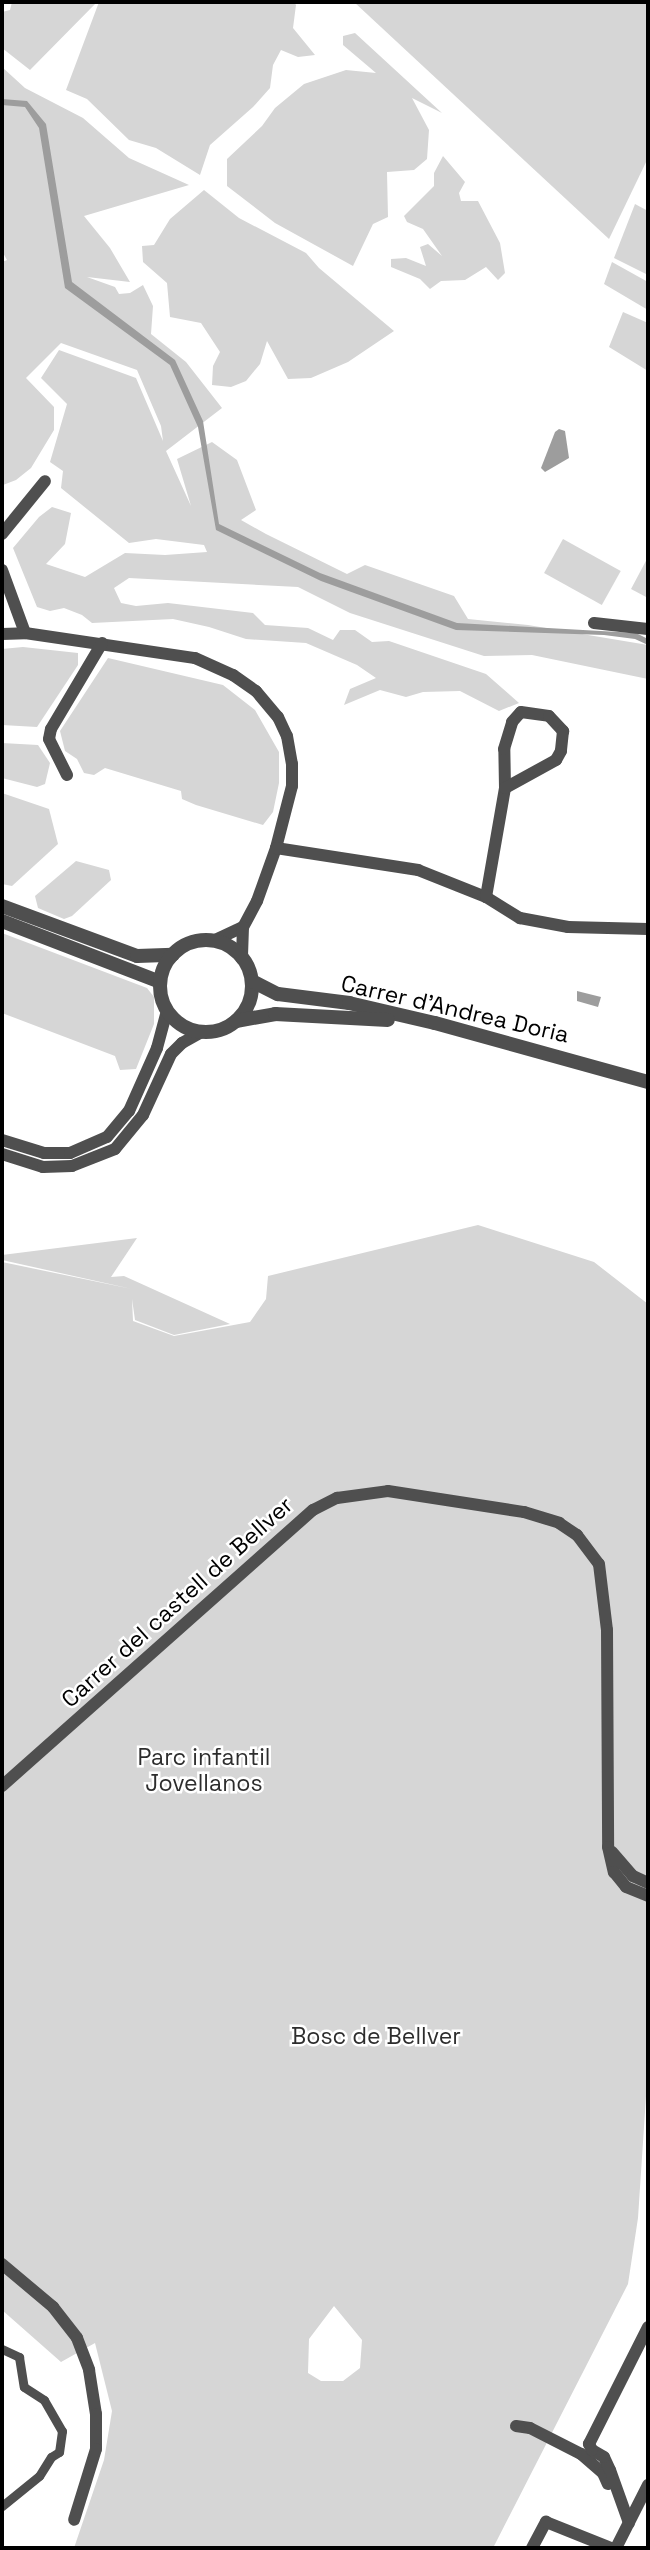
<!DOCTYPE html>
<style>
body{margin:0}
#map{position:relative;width:650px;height:2550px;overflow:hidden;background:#fff;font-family:"Space Grotesk",sans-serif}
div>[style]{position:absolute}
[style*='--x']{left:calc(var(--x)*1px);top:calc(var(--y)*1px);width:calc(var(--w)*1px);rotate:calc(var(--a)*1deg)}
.green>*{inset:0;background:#d6d6d6;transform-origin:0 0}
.water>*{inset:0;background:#9d9d9d}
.pedestrian>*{height:9px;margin:-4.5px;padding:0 4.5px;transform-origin:4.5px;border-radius:4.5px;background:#4f4f4f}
.minor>*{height:12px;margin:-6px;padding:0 6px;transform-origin:6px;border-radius:6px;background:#4f4f4f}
.tertiary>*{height:14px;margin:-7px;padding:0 7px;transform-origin:7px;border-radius:7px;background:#4f4f4f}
.tertiary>.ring{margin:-7px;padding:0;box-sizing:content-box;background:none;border:14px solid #4f4f4f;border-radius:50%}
span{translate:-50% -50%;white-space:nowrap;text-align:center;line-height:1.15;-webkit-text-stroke:5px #fff;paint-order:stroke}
.street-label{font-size:23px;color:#000}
.park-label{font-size:23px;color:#2d2d2d}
.frame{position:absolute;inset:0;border:4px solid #000;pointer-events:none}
</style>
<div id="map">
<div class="green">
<div style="clip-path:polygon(12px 2px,97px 2px,30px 70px,2px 48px,2px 12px,10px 10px)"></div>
<div style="clip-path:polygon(99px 2px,294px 2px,296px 5px,293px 28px,315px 55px,298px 57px,281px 50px,273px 65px,270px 88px,253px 107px,210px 145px,200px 175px,156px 148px,129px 140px,87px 99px,66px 90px)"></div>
<div style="clip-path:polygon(354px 2px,648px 2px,648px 158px,609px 239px)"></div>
<div style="clip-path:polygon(355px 33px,442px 113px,412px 98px,429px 130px,427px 159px,414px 170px,387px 172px,388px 217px,373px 224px,353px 266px,275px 223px,227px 186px,227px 159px,262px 126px,275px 108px,304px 84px,346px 70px,376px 73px,343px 45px,343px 36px)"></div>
<div style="clip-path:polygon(2px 67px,25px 88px,83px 118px,129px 158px,189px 185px,84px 216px,110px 248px,130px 282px,87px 277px,115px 287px,119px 294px,130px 293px,143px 285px,153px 306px,151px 334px,186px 362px,222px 408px,166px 451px,191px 506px,177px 459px,212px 442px,237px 460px,256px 510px,241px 520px,266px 534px,347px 574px,365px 565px,454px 596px,468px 619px,528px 625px,648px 645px,648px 679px,532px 655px,484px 656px,350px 613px,298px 587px,129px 578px,114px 588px,121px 603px,136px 606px,168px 603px,253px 613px,265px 625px,308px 628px,333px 640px,340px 630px,355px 630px,372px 642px,389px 641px,486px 674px,519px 703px,499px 711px,460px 691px,423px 692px,406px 697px,380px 690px,344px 705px,350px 689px,376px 678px,357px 665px,306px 643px,246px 639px,209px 627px,173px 619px,92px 623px,82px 615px,64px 608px,50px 611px,37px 607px,13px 548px,39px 517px,52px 507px,71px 513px,65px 544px,46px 564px,85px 577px,125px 553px,165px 555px,207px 552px,204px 545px,156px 539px,129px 543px,61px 488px,63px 471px,50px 462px,67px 404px,41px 378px,59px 350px,136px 378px,163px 441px,161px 426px,137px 370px,61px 343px,26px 378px,54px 407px,54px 430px,31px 468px,16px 480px,3px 485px,2px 483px,2px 262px,7px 260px,2px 251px)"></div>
<div style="clip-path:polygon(443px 156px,465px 182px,459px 193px,461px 201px,478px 201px,500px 243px,505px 273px,498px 280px,486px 267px,465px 280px,441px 281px,430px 289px,420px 279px,391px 267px,391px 259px,406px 258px,426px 266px,420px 247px,428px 244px,442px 256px,423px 229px,407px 222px,404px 216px,434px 186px,434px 173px)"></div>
<div style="clip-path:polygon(204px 190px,239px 218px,306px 253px,319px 268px,394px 331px,348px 362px,311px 378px,288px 379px,267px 341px,260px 364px,246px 381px,231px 387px,212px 385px,213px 366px,220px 352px,201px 323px,170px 317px,167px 283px,143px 262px,142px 246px,154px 245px,170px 219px)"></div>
<div style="clip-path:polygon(635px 204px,648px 211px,648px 275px,614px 258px)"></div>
<div style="clip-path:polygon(612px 262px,648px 282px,648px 310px,604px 284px)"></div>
<div style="clip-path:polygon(623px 312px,648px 323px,648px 371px,609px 347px)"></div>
<div style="left:563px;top:539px;width:66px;height:39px;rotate:29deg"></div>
<div style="clip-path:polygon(648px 557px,648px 598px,631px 589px)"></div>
<div style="clip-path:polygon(23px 647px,78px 653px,78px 665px,37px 727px,2px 725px,2px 649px)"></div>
<div style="clip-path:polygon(108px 658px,223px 685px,255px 710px,279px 752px,279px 783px,273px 812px,263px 825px,196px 805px,182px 799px,181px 791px,105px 768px,94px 775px,84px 773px,77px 759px,65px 751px,60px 731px)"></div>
<div style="clip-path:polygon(2px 743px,38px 745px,50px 763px,45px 784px,37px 787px,2px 778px)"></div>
<div style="clip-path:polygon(2px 793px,49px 809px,58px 844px,12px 886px,2px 884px)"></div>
<div style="clip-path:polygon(76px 861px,109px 870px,111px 880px,72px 916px,64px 919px,38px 908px,35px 896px)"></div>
<div style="clip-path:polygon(2px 933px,147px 988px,154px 997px,154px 1024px,136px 1069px,120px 1070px,115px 1056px,2px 1013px)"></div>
<div style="clip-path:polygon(evenodd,478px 1225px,594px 1262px,648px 1304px,648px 2066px,638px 2218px,628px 2284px,493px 2548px,74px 2548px,104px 2460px,112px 2411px,95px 2343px,61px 2362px,2px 2310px,2px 1262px,132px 1289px,2px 1260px,2px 1255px,137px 1238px,111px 1277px,124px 1276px,230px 1324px,174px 1335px,135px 1320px,132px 1299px,133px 1321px,174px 1336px,250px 1322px,266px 1299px,268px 1276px,478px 1225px,334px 2306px,362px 2340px,360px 2368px,343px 2381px,321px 2381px,308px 2373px,309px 2339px,334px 2306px)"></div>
</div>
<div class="water">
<div style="clip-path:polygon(2px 99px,27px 101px,46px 124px,72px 282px,175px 360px,203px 421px,219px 524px,320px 573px,457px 623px,636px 633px,648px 639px,648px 645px,635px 639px,604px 635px,456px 630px,321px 581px,216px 530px,198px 427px,170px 365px,65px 288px,39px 128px,25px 107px,2px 105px)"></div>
<div style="clip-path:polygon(559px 429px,565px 431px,569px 458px,545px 472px,541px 468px,555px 432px)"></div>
<div style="clip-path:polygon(577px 991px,601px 997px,598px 1007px,577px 1001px)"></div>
</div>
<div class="pedestrian">
<div style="--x:2;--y:2349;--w:19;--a:25"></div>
<div style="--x:19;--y:2357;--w:30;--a:81"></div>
<div style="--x:24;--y:2387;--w:24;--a:33"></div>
<div style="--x:44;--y:2400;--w:36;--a:60"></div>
<div style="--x:62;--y:2431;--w:21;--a:98"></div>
<div style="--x:59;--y:2452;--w:9;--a:148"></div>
<div style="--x:51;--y:2457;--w:22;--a:122"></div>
<div style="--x:39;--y:2476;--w:48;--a:141"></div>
</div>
<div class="minor">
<div style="--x:2;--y:534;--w:68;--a:-50.9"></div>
<div style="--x:2;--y:570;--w:67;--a:69.9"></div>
<div style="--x:594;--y:623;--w:54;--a:6.3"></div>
<div style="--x:2;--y:634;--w:23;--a:-2"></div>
<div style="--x:25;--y:633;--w:172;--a:8.4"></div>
<div style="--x:195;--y:658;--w:42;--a:24.1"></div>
<div style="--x:233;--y:675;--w:28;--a:35"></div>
<div style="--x:256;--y:691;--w:34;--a:50"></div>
<div style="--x:278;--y:717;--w:21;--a:65"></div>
<div style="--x:287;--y:736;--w:28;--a:80"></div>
<div style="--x:292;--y:764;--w:22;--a:90"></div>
<div style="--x:292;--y:786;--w:64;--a:104.5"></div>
<div style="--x:276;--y:848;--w:56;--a:109.7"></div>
<div style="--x:257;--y:901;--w:30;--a:118"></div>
<div style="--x:67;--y:775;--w:40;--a:-116.6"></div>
<div style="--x:49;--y:739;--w:10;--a:-79"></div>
<div style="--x:51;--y:729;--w:100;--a:-59.3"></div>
<div style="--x:276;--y:848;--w:144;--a:8.8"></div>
<div style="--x:418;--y:870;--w:73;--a:21.7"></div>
<div style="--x:486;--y:897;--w:40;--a:32"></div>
<div style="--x:520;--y:918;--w:49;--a:10.6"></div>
<div style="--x:568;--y:927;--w:80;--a:1.4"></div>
<div style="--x:486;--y:897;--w:111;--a:-80.1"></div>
<div style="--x:505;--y:788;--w:39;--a:-91"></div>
<div style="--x:504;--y:749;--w:28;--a:-73"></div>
<div style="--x:512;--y:722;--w:13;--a:-48"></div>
<div style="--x:521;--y:712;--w:28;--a:8"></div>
<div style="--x:549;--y:716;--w:21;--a:47"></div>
<div style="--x:563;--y:731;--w:20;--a:96"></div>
<div style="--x:561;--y:751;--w:10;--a:119"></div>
<div style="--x:556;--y:760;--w:58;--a:151.2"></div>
<div style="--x:213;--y:941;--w:33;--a:-25"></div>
<div style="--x:243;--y:927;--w:32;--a:92"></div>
<div style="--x:2;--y:1140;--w:44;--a:17.2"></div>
<div style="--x:44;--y:1153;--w:26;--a:0"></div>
<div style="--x:70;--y:1153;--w:40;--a:-23.4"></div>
<div style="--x:107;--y:1137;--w:34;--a:-50"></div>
<div style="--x:129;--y:1111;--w:69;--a:-66"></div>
<div style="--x:157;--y:1048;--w:38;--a:-75"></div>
<div style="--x:2;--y:1154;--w:43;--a:17.6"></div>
<div style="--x:43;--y:1167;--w:29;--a:-2"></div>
<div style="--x:72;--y:1166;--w:46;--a:-21.6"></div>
<div style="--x:115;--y:1149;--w:44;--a:-50.5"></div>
<div style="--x:143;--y:1115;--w:67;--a:-65.3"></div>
<div style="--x:171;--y:1054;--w:16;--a:-45"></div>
<div style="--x:182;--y:1043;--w:23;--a:-29"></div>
<div style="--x:2;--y:1786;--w:416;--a:-41.6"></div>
<div style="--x:313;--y:1510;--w:27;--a:-27"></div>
<div style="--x:337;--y:1498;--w:51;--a:-7.8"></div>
<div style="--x:388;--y:1491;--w:138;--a:8.8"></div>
<div style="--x:524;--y:1512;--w:37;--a:17"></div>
<div style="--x:559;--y:1523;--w:22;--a:34"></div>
<div style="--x:577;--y:1535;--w:36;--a:53"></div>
<div style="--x:599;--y:1564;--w:66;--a:83.1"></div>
<div style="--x:607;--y:1630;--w:217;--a:89.7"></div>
<div style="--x:608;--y:1847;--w:26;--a:77"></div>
<div style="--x:614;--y:1872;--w:19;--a:51"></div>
<div style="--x:626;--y:1887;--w:24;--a:22"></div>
<div style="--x:612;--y:1852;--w:32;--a:49"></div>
<div style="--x:633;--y:1876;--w:17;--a:25"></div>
<div style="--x:2;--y:2264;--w:67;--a:40.1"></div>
<div style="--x:53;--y:2307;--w:39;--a:52"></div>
<div style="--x:77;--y:2338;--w:34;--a:69"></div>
<div style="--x:89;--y:2370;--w:45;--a:81"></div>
<div style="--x:96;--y:2414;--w:35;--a:90"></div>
<div style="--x:96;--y:2449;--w:74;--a:107.2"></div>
<div style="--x:516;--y:2426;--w:14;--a:8"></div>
<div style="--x:530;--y:2428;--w:57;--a:27"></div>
<div style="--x:581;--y:2454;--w:29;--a:41"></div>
<div style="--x:603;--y:2473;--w:12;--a:66"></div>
<div style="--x:629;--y:2523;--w:56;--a:-109.7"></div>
<div style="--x:610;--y:2470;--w:14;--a:-115"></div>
<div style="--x:604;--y:2457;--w:14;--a:-150"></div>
<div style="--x:592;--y:2450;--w:7;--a:-117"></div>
<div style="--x:589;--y:2444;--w:131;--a:-63.2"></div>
<div style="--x:532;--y:2548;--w:30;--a:-62"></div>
<div style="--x:546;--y:2522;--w:70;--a:21.8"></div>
<div style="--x:616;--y:2548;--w:71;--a:-63.1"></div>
</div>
<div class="tertiary">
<div style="--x:2;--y:906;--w:144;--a:20.3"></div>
<div style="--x:137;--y:956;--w:36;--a:-2"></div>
<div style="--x:2;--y:921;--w:169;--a:21.1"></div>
<div class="ring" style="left:160px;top:940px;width:78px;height:78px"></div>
<div style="--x:252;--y:981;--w:29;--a:27"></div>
<div style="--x:278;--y:994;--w:72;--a:7.2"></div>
<div style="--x:349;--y:1003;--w:88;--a:13.1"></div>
<div style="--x:435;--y:1023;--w:221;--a:15.5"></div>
<div style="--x:236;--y:1021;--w:40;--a:-10"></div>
<div style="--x:275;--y:1014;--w:113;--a:3"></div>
</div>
<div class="street-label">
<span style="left:455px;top:1009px;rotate:13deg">Carrer d'Andrea Doria</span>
<span style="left:177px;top:1602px;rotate:-42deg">Carrer del castell de Bellver</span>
</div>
<div class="park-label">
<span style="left:204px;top:1770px">Parc infantil<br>Jovellanos</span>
<span style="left:376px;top:2036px">Bosc de Bellver</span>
</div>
<div class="frame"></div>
</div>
